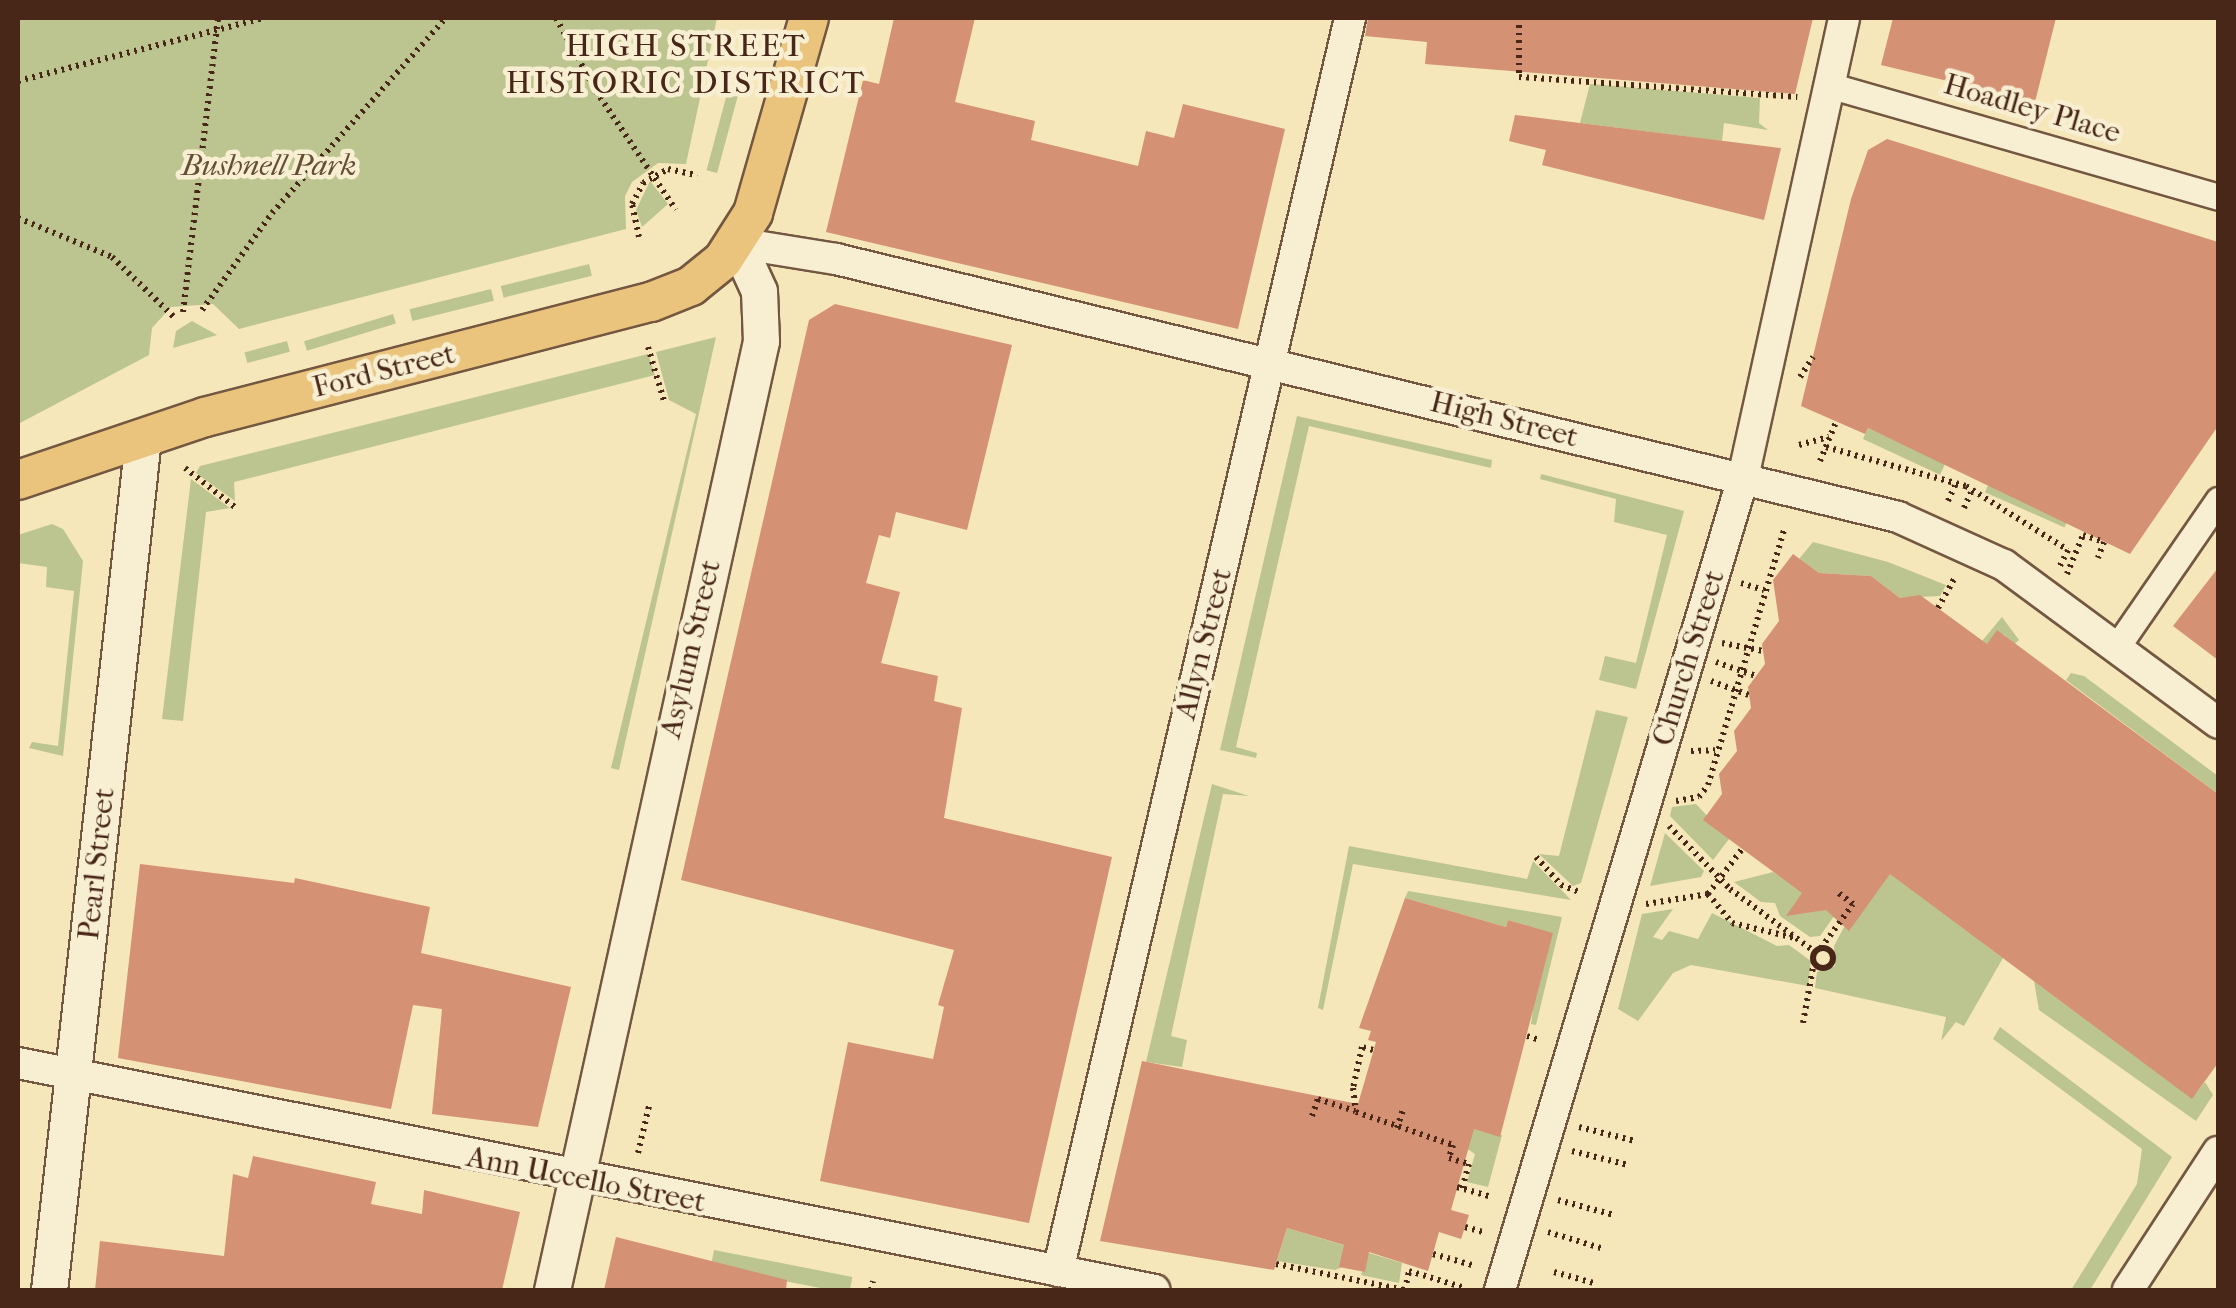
<!DOCTYPE html>
<style>
body{margin:0}
#map{position:relative;width:2236px;height:1308px;overflow:hidden;background:#f5e7b9;font-family:"IM FELL French Canon",serif}
div>[style]{position:absolute}
[style*='--x']{left:calc(var(--x)*1px);top:calc(var(--y)*1px);width:calc(var(--w)*1px);rotate:calc(var(--a)*1deg)}
.green>*{inset:0;background:#bcc58f;transform-origin:0 0}
.building>*{inset:0;background:#d49173}
.path>*{height:6px;margin-top:-3px;transform-origin:0;background:repeating-linear-gradient(90deg,#482719 0 2.5px,transparent 0 7.5px)}
.path>.ring{margin:-3px;padding:0;box-sizing:content-box;background:none;border:6px solid #482719;border-radius:50%}
.roads{filter:drop-shadow(2px 0 #735741) drop-shadow(-2px 0 #735741) drop-shadow(0 2px #735741) drop-shadow(0 -2px #735741)}
.minor>*{height:25px;margin:-12.5px;padding:0 12.5px;transform-origin:12.5px;border-radius:12.5px;background:#f8efd2}
.tertiary>*{height:30px;margin:-15px;padding:0 15px;transform-origin:15px;border-radius:15px;background:#f8efd2}
.secondary>*{height:35px;margin:-17.5px;padding:0 17.5px;transform-origin:17.5px;border-radius:17.5px;background:#f8efd2}
.primary>*{height:38px;margin:-19px;padding:0 19px;transform-origin:19px;border-radius:19px;background:#eac47c}
span{translate:-50% -50%;white-space:nowrap;text-align:center;line-height:1.15;-webkit-text-stroke:9px #f8efd2;paint-order:stroke}
.street-label{font-size:30px;color:#482719}
.park-label{font-size:30px;color:#654e36;font-style:italic}
.neighbourhood-label{font-size:32px;color:#482719;letter-spacing:2.5px}
.frame{position:absolute;inset:0;border:20px solid #482719;pointer-events:none}
</style>
<div id="map">
<div class="green">
<div style="clip-path:polygon(18px 18px,717px 18px,686px 164px,658px 163px,632px 182px,625px 196px,626px 229px,239px 329px,213px 304px,171px 307px,152px 328px,149px 355px,18px 424px)"></div>
<div style="clip-path:polygon(1590px 84px,1760px 98px,1759px 123px,1768px 130px,1724px 123px,1722px 141px,1580px 123px)"></div>
<div style="left:728px;top:90px;width:11px;height:83px;rotate:15deg"></div>
<div style="clip-path:polygon(650px 181px,668px 204px,642px 227px,636px 210px)"></div>
<div style="left:589px;top:264px;width:12px;height:91px;rotate:76deg"></div>
<div style="left:491px;top:289px;width:12px;height:84px;rotate:76deg"></div>
<div style="left:393px;top:314px;width:10px;height:93px;rotate:73deg"></div>
<div style="clip-path:polygon(192px 321px,217px 335px,173px 348px,176px 331px)"></div>
<div style="clip-path:polygon(716px 337px,619px 770px,611px 768px,696px 414px,669px 400px,656px 352px)"></div>
<div style="left:287px;top:341px;width:11px;height:44px;rotate:75deg"></div>
<div style="clip-path:polygon(648px 354px,655px 375px,234px 482px,235px 501px,196px 473px,200px 466px)"></div>
<div style="clip-path:polygon(1297px 416px,1492px 460px,1491px 468px,1309px 426px,1236px 747px,1257px 753px,1256px 758px,1220px 750px)"></div>
<div style="left:1868px;top:428px;width:85px;height:12px;rotate:25deg"></div>
<div style="clip-path:polygon(1541px 474px,1684px 511px,1636px 689px,1599px 680px,1605px 656px,1636px 663px,1667px 535px,1614px 522px,1616px 499px,1540px 479px)"></div>
<div style="clip-path:polygon(191px 479px,230px 508px,206px 512px,183px 721px,162px 719px)"></div>
<div style="left:1989px;top:483px;width:87px;height:10px;rotate:24deg"></div>
<div style="clip-path:polygon(52px 524px,63px 529px,83px 561px,63px 756px,29px 748px,32px 742px,58px 746px,74px 591px,46px 587px,47px 567px,18px 563px,18px 535px)"></div>
<div style="clip-path:polygon(1813px 542px,1888px 562px,1946px 585px,1940px 596px,1900px 598px,1871px 576px,1819px 573px,1799px 559px)"></div>
<div style="clip-path:polygon(2002px 617px,2019px 640px,2007px 651px,2006px 636px,1996px 631px,1993px 651px,1982px 641px)"></div>
<div style="clip-path:polygon(2071px 673px,2084px 676px,2218px 776px,2218px 794px,2066px 680px)"></div>
<div style="clip-path:polygon(1596px 710px,1628px 717px,1581px 883px,1573px 886px,1539px 854px,1559px 856px)"></div>
<div style="clip-path:polygon(1212px 784px,1249px 796px,1223px 794px,1171px 1036px,1187px 1040px,1182px 1067px,1146px 1062px)"></div>
<div style="clip-path:polygon(1696px 804px,1729px 839px,1713px 860px,1670px 816px,1672px 807px)"></div>
<div style="clip-path:polygon(1665px 833px,1704px 871px,1701px 877px,1650px 886px)"></div>
<div style="clip-path:polygon(1349px 846px,1527px 879px,1533px 861px,1571px 900px,1353px 864px,1323px 1010px,1318px 1008px)"></div>
<div style="clip-path:polygon(1864px 854px,2003px 958px,1964px 1026px,1956px 1022px,1941px 1041px,1946px 1017px,1815px 988px,1817px 972px,1835px 966px,1834px 946px,1844px 927px,1851px 929px)"></div>
<div style="clip-path:polygon(1773px 872px,1804px 891px,1794px 905px,1805px 913px,1842px 905px,1820px 936px,1810px 937px,1780px 916px,1775px 903px,1761px 902px,1734px 882px)"></div>
<div style="clip-path:polygon(1408px 891px,1562px 917px,1536px 1025px,1531px 1024px,1535px 995px,1552px 933px,1508px 920px,1506px 927px,1405px 898px)"></div>
<div style="clip-path:polygon(1673px 909px,1653px 937px,1662px 940px,1669px 931px,1698px 939px,1712px 913px,1777px 946px,1789px 945px,1811px 961px,1808px 986px,1691px 965px,1673px 973px,1638px 1021px,1618px 1009px,1642px 914px)"></div>
<div style="clip-path:polygon(2034px 981px,2192px 1098px,2205px 1082px,2213px 1095px,2196px 1121px,2039px 1010px)"></div>
<div style="clip-path:polygon(2000px 1027px,2172px 1157px,2090px 1290px,2071px 1290px,2137px 1184px,2142px 1149px,1993px 1039px)"></div>
<div style="clip-path:polygon(1408px 1110px,1502px 1135px,1488px 1187px,1467px 1182px,1475px 1154px)"></div>
<div style="clip-path:polygon(1287px 1228px,1402px 1263px,1399px 1283px,1361px 1275px,1367px 1257px,1335px 1270px,1277px 1261px)"></div>
<div style="left:714px;top:1250px;width:141px;height:17px;rotate:11deg"></div>
</div>
<div class="building">
<div style="clip-path:polygon(894px 18px,975px 18px,955px 102px,1035px 121px,1031px 140px,1138px 166px,1146px 131px,1174px 138px,1183px 104px,1285px 129px,1238px 329px,826px 232px,863px 80px,879px 84px)"></div>
<div style="clip-path:polygon(1368px 18px,1813px 18px,1795px 94px,1425px 64px,1427px 42px,1365px 36px)"></div>
<div style="clip-path:polygon(1893px 18px,2056px 18px,2035px 102px,1881px 65px)"></div>
<div style="clip-path:polygon(1515px 115px,1781px 148px,1764px 220px,1542px 165px,1546px 150px,1509px 141px)"></div>
<div style="clip-path:polygon(1887px 139px,2218px 242px,2218px 426px,2130px 554px,1868px 428px,1865px 434px,1801px 406px,1851px 199px,1868px 150px)"></div>
<div style="clip-path:polygon(835px 304px,1012px 345px,967px 530px,896px 512px,890px 538px,879px 535px,866px 583px,900px 592px,881px 663px,938px 676px,934px 701px,962px 708px,944px 818px,1112px 857px,1029px 1223px,820px 1181px,848px 1042px,933px 1059px,944px 1007px,938px 1005px,954px 950px,681px 880px,809px 320px)"></div>
<div style="clip-path:polygon(1793px 554px,1819px 573px,1871px 576px,1900px 598px,1920px 595px,1987px 644px,1997px 630px,2218px 794px,2218px 1063px,2192px 1099px,1890px 874px,1849px 931px,1826px 910px,1786px 916px,1802px 893px,1703px 820px,1722px 794px,1719px 774px,1737px 751px,1734px 731px,1751px 708px,1748px 687px,1765px 664px,1762px 644px,1779px 621px,1773px 580px)"></div>
<div style="clip-path:polygon(2218px 568px,2218px 660px,2173px 626px)"></div>
<div style="clip-path:polygon(140px 864px,294px 883px,295px 878px,430px 907px,421px 953px,571px 987px,538px 1127px,432px 1114px,442px 1009px,413px 1005px,391px 1109px,118px 1058px)"></div>
<div style="clip-path:polygon(1405px 898px,1506px 927px,1508px 920px,1553px 933px,1500px 1137px,1474px 1129px,1451px 1210px,1469px 1215px,1461px 1239px,1439px 1232px,1428px 1271px,1369px 1252px,1365px 1272px,1339px 1267px,1344px 1245px,1287px 1228px,1274px 1270px,1100px 1241px,1142px 1061px,1358px 1104px,1376px 1042px,1368px 1040px,1371px 1031px,1359px 1028px)"></div>
<div style="clip-path:polygon(253px 1156px,376px 1182px,371px 1204px,422px 1214px,424px 1190px,520px 1212px,502px 1290px,95px 1290px,100px 1241px,224px 1256px,233px 1174px,248px 1178px)"></div>
<div style="clip-path:polygon(616px 1237px,787px 1280px,786px 1290px,604px 1290px)"></div>
</div>
<div class="path">
<div style="--x:556;--y:18;--w:83;--a:61.3"></div>
<div style="--x:596;--y:91;--w:143;--a:56.1"></div>
<div style="--x:1519;--y:18;--w:59;--a:90"></div>
<div style="--x:1519;--y:77;--w:279;--a:4.1"></div>
<div style="--x:18;--y:81;--w:254;--a:-14.4"></div>
<div style="--x:18;--y:218;--w:102;--a:22.5"></div>
<div style="--x:112;--y:257;--w:88;--a:44.1"></div>
<div style="--x:639;--y:237;--w:34;--a:-102"></div>
<div style="--x:632;--y:204;--w:24;--a:-62"></div>
<div style="--x:643;--y:183;--w:29;--a:-29"></div>
<div style="--x:668;--y:169;--w:30;--a:12"></div>
<div style="--x:202;--y:310;--w:120;--a:-54.2"></div>
<div style="--x:272;--y:213;--w:261;--a:-48.3"></div>
<div style="--x:183;--y:312;--w:296;--a:-83.2"></div>
<div style="--x:648;--y:347;--w:56;--a:73.5"></div>
<div style="--x:1800;--y:377;--w:24;--a:-57"></div>
<div style="--x:1799;--y:445;--w:31;--a:-15"></div>
<div style="--x:1826;--y:447;--w:145;--a:15.6"></div>
<div style="--x:1966;--y:486;--w:120;--a:32.1"></div>
<div style="--x:2068;--y:550;--w:20;--a:117"></div>
<div style="--x:1820;--y:461;--w:42;--a:-67.7"></div>
<div style="--x:185;--y:468;--w:63;--a:38"></div>
<div style="--x:1948;--y:501;--w:17;--a:-66"></div>
<div style="--x:1964;--y:508;--w:17;--a:-66"></div>
<div style="--x:2067;--y:574;--w:42;--a:-67.7"></div>
<div style="--x:2083;--y:535;--w:22;--a:18"></div>
<div style="--x:2104;--y:542;--w:17;--a:111"></div>
<div style="--x:1741;--y:583;--w:24;--a:17"></div>
<div style="--x:1938;--y:608;--w:35;--a:-61"></div>
<div style="--x:1722;--y:643;--w:42;--a:11"></div>
<div style="--x:1716;--y:662;--w:42;--a:19.3"></div>
<div style="--x:1711;--y:681;--w:40;--a:20.2"></div>
<div style="--x:1691;--y:751;--w:24;--a:-2"></div>
<div style="--x:1676;--y:801;--w:23;--a:-10"></div>
<div style="--x:1699;--y:797;--w:15;--a:-53"></div>
<div style="--x:1708;--y:785;--w:269;--a:-73.4"></div>
<div style="--x:1669;--y:826;--w:88;--a:45.9"></div>
<div style="--x:1730;--y:889;--w:106;--a:36.5"></div>
<div style="--x:1536;--y:857;--w:38;--a:48"></div>
<div style="--x:1561;--y:885;--w:22;--a:21"></div>
<div style="--x:1708;--y:894;--w:38;--a:50"></div>
<div style="--x:1732;--y:923;--w:65;--a:13.4"></div>
<div style="--x:1646;--y:904;--w:63;--a:-9.2"></div>
<div style="--x:1708;--y:894;--w:56;--a:-52.9"></div>
<div style="--x:1821;--y:948;--w:54;--a:-54"></div>
<div style="--x:1853;--y:904;--w:20;--a:-143"></div>
<div class="ring" style="left:1813px;top:948px;width:14px;height:14px"></div>
<div style="--x:1803;--y:1023;--w:62;--a:-79.8"></div>
<div style="--x:1527;--y:1036;--w:13;--a:18"></div>
<div style="--x:1373;--y:1050;--w:11;--a:-165"></div>
<div style="--x:1362;--y:1047;--w:42;--a:102.4"></div>
<div style="--x:1353;--y:1088;--w:24;--a:83"></div>
<div style="--x:1356;--y:1112;--w:102;--a:18.8"></div>
<div style="--x:1453;--y:1145;--w:14;--a:107"></div>
<div style="--x:1449;--y:1158;--w:21;--a:17"></div>
<div style="--x:1469;--y:1164;--w:26;--a:106"></div>
<div style="--x:1312;--y:1116;--w:18;--a:-71"></div>
<div style="--x:1318;--y:1099;--w:39;--a:18"></div>
<div style="--x:1579;--y:1127;--w:58;--a:14"></div>
<div style="--x:1397;--y:1128;--w:20;--a:-72"></div>
<div style="--x:1572;--y:1151;--w:58;--a:14"></div>
<div style="--x:638;--y:1153;--w:52;--a:-76.8"></div>
<div style="--x:1457;--y:1187;--w:36;--a:16"></div>
<div style="--x:1558;--y:1200;--w:58;--a:15"></div>
<div style="--x:1465;--y:1227;--w:18;--a:16"></div>
<div style="--x:1548;--y:1232;--w:59;--a:16.9"></div>
<div style="--x:1433;--y:1254;--w:41;--a:15.8"></div>
<div style="--x:1276;--y:1264;--w:132;--a:11.4"></div>
<div style="--x:1405;--y:1290;--w:19;--a:-78"></div>
<div style="--x:1409;--y:1271;--w:59;--a:16.9"></div>
<div style="--x:1554;--y:1272;--w:41;--a:15.4"></div>
<div style="--x:871;--y:1290;--w:9;--a:-77"></div>
</div>
<div class="roads">
<div class="minor">
<div style="--x:1828;--y:85;--w:406;--a:16"></div>
<div style="--x:2116;--y:648;--w:180;--a:-55.4"></div>
</div>
<div class="tertiary">
<div style="--x:737;--y:243;--w:100;--a:9.2"></div>
<div style="--x:836;--y:259;--w:1093;--a:13.65"></div>
<div style="--x:1898;--y:517;--w:116;--a:24.4"></div>
<div style="--x:2004;--y:565;--w:266;--a:36.4"></div>
<div style="--x:18;--y:1063;--w:1159;--a:11.29"></div>
<div style="--x:1058;--y:1271;--w:1287;--a:-76.88"></div>
<div style="--x:1500;--y:1290;--w:848;--a:-73.34"></div>
<div style="--x:1743;--y:478;--w:471;--a:-77.6"></div>
<div style="--x:2128;--y:1290;--w:165;--a:-56.9"></div>
</div>
<div class="secondary">
<div style="--x:49;--y:1290;--w:857;--a:-83.7"></div>
<div style="--x:552;--y:1290;--w:972;--a:-77.58"></div>
<div style="--x:761;--y:341;--w:50;--a:-92.3"></div>
<div style="--x:759;--y:291;--w:53;--a:-114.6"></div>
</div>
<div class="primary">
<div style="--x:18;--y:480;--w:197;--a:-18.6"></div>
<div style="--x:205;--y:417;--w:461;--a:-14.5"></div>
<div style="--x:651;--y:302;--w:43;--a:-21.8"></div>
<div style="--x:691;--y:286;--w:41;--a:-39.1"></div>
<div style="--x:723;--y:260;--w:56;--a:-57.4"></div>
<div style="--x:753;--y:213;--w:203;--a:-74"></div>
</div>
</div>
<div class="street-label">
<span style="left:2032px;top:109px;rotate:16deg">Hoadley Place</span>
<span style="left:384px;top:371px;rotate:-14deg">Ford Street</span>
<span style="left:1504px;top:420px;rotate:14deg">High Street</span>
<span style="left:1204px;top:644px;rotate:-76deg">Allyn Street</span>
<span style="left:691px;top:649px;rotate:-77deg">Asylum Street</span>
<span style="left:1689px;top:658px;rotate:-73deg">Church Street</span>
<span style="left:97px;top:864px;rotate:-84deg">Pearl Street</span>
<span style="left:586px;top:1180px;rotate:11deg">Ann Uccello Street</span>
</div>
<div class="park-label">
<span style="left:269px;top:166px">Bushnell Park</span>
</div>
<div class="neighbourhood-label">
<span style="left:686px;top:65px">HIGH STREET<br>HISTORIC DISTRICT</span>
</div>
<div class="frame"></div>
</div>
